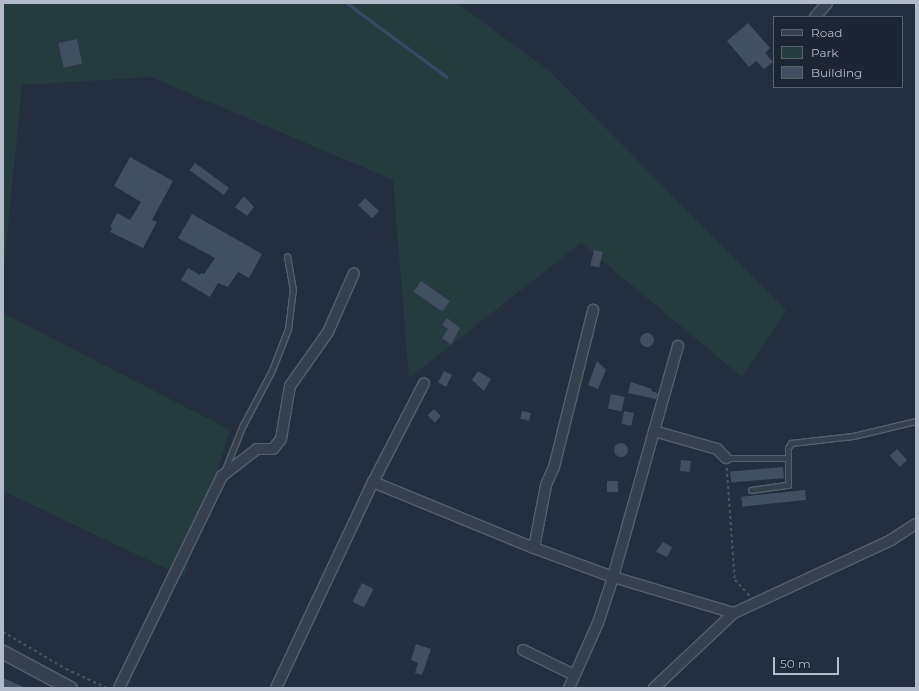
<!DOCTYPE html>
<style>
body{margin:0}
#map{position:relative;width:919px;height:691px;overflow:hidden;background:#232f3e;font-family:Montserrat,sans-serif}
div>[style]{position:absolute}
[style*='--x']{left:calc(var(--x)*1px);top:calc(var(--y)*1px);width:calc(var(--w)*1px);rotate:calc(var(--a)*1deg)}
.green>*{inset:0;background:#253c3f}
.stream>*{height:2.5px;margin:-1.25px;padding:0 1.25px;transform-origin:1.25px;border-radius:1.25px;background:#354a66}
.building>*{inset:0;background:#414f60;transform-origin:0 0}
.round{border-radius:50%}
.path>*{height:1.5px;margin-top:-0.75px;transform-origin:0;background:repeating-linear-gradient(90deg,#43595c 0 3px,transparent 0 6px)}
.roads{filter:drop-shadow(1px 0 #555f6c) drop-shadow(-1px 0 #555f6c) drop-shadow(0 1px #555f6c) drop-shadow(0 -1px #555f6c)}
.service>*{height:5px;margin:-2.5px;padding:0 2.5px;transform-origin:2.5px;border-radius:2.5px;background:#37414e}
.minor>*{height:10px;margin:-5px;padding:0 5px;transform-origin:5px;border-radius:5px;background:#37414e}
.tertiary>*{height:13px;margin:-6.5px;padding:0 6.5px;transform-origin:6.5px;border-radius:6.5px;background:#37414e}
span{translate:-50% -50%;white-space:nowrap;text-align:center;line-height:1.15;-webkit-text-stroke:3px #1c2633;paint-order:stroke}
.frame{position:absolute;inset:0;border:4px solid #b2bcc9;pointer-events:none}
.legend{position:absolute;left:773px;top:16px;width:130px;height:72px;box-sizing:border-box;background:#1c2633;border:1px solid #58626f;margin:0;padding:5px 7px;list-style:none;font-size:12px;color:#b2bcc9}
.legend li{display:flex;align-items:center;gap:8px;height:20px}
.legend b{width:20px;border:1px solid #58626f}
.scale{position:absolute;left:773px;top:657px;width:66px;height:18px;box-sizing:border-box;border:2px solid #b2bcc9;border-top:0;padding-left:5px;font-size:12px;line-height:14px;white-space:nowrap;color:#b2bcc9;-webkit-text-stroke:3px #1c2633;paint-order:stroke}
</style>
<div id="map">
<div class="green">
<div style="clip-path:polygon(3px 3px,457px 3px,549px 71px,786px 310px,742px 377px,581px 243px,409px 378px,393px 180px,151px 77px,22px 85px,3px 275px)"></div>
<div style="clip-path:polygon(3px 313px,230px 430px,184px 577px,3px 491px)"></div>
</div>
<div class="stream">
<div style="--x:347;--y:3;--w:124;--a:36.5"></div>
</div>
<div class="building">
<div style="clip-path:polygon(748px 23px,770px 48px,765px 53px,773px 62px,764px 69px,756px 61px,749px 67px,727px 41px)"></div>
<div style="left:77px;top:39px;width:25px;height:19px;rotate:78deg"></div>
<div style="clip-path:polygon(130px 157px,173px 181px,152px 220px,157px 222px,143px 248px,110px 232px,112px 228px,110px 227px,117px 213px,130px 220px,141px 202px,114px 186px)"></div>
<div style="left:195px;top:163px;width:42px;height:9px;rotate:36deg"></div>
<div style="clip-path:polygon(244px 196px,254px 207px,247px 216px,235px 207px)"></div>
<div style="left:365px;top:198px;width:19px;height:10px;rotate:43deg"></div>
<div style="clip-path:polygon(192px 214px,262px 254px,249px 278px,238px 272px,228px 287px,218px 283px,210px 297px,181px 280px,188px 268px,200px 275px,201px 273px,204px 274px,215px 258px,178px 238px)"></div>
<div style="left:594px;top:250px;width:9px;height:16px;rotate:13deg"></div>
<div style="left:421px;top:281px;width:35px;height:13px;rotate:35deg"></div>
<div style="clip-path:polygon(447px 318px,460px 328px,451px 345px,442px 338px,448px 329px,442px 325px)"></div>
<div class="round" style="left:640px;top:333px;width:14px;height:14px"></div>
<div style="clip-path:polygon(597px 361px,606px 370px,598px 389px,588px 385px)"></div>
<div style="left:444px;top:371px;width:9px;height:13px;rotate:27deg"></div>
<div style="clip-path:polygon(478px 371px,491px 379px,484px 391px,472px 380px)"></div>
<div style="clip-path:polygon(631px 382px,652px 389px,651px 391px,658px 393px,656px 399px,628px 393px)"></div>
<div style="left:611px;top:394px;width:14px;height:15px;rotate:12deg"></div>
<div style="left:434px;top:409px;width:10px;height:9px;rotate:45deg"></div>
<div style="left:522px;top:411px;width:9px;height:8px;rotate:13deg"></div>
<div style="left:624px;top:411px;width:10px;height:13px;rotate:11deg"></div>
<div class="round" style="left:614px;top:443px;width:14px;height:14px"></div>
<div style="left:897px;top:449px;width:15px;height:10px;rotate:48deg"></div>
<div style="left:681px;top:460px;width:10px;height:11px;rotate:6deg"></div>
<div style="left:783px;top:467px;width:11px;height:53px;rotate:85deg"></div>
<div style="left:607px;top:481px;width:11px;height:11px"></div>
<div style="left:805px;top:490px;width:10px;height:64px;rotate:84deg"></div>
<div style="clip-path:polygon(663px 542px,672px 547px,667px 557px,656px 552px)"></div>
<div style="left:362px;top:583px;width:13px;height:21px;rotate:27deg"></div>
<div style="clip-path:polygon(416px 644px,431px 649px,422px 675px,415px 673px,418px 663px,411px 660px)"></div>
<div style="clip-path:polygon(3px 678px,26px 688px,3px 688px)"></div>
</div>
<div class="path">
<div style="--x:727;--y:468;--w:112;--a:85.9"></div>
<div style="--x:735;--y:580;--w:22;--a:47"></div>
<div style="--x:3;--y:632;--w:73;--a:30.4"></div>
<div style="--x:66;--y:669;--w:45;--a:24.9"></div>
</div>
<div class="roads">
<div class="service">
<div style="--x:726;--y:458;--w:62;--a:0"></div>
<div style="--x:224;--y:472;--w:48;--a:-68.2"></div>
<div style="--x:242;--y:427;--w:64;--a:-62.2"></div>
<div style="--x:272;--y:370;--w:44;--a:-68.7"></div>
<div style="--x:288;--y:329;--w:39;--a:-83"></div>
<div style="--x:293;--y:290;--w:34;--a:-100"></div>
<div style="--x:751;--y:490;--w:37;--a:-8"></div>
<div style="--x:788;--y:485;--w:37;--a:-90"></div>
<div style="--x:788;--y:448;--w:6;--a:-59"></div>
<div style="--x:791;--y:443;--w:62;--a:-6.4"></div>
<div style="--x:853;--y:436;--w:65;--a:-13.4"></div>
</div>
<div class="minor">
<div style="--x:815;--y:17;--w:18;--a:-49"></div>
<div style="--x:654;--y:431;--w:66;--a:15.9"></div>
<div style="--x:717;--y:449;--w:13;--a:45"></div>
<div style="--x:373;--y:482;--w:174;--a:22.3"></div>
<div style="--x:534;--y:548;--w:84;--a:20.2"></div>
<div style="--x:613;--y:577;--w:126;--a:16.6"></div>
<div style="--x:534;--y:548;--w:64;--a:-79.2"></div>
<div style="--x:546;--y:485;--w:20;--a:-66"></div>
<div style="--x:554;--y:467;--w:162;--a:-76"></div>
<div style="--x:523;--y:650;--w:57;--a:26.1"></div>
<div style="--x:119;--y:688;--w:236;--a:-64.1"></div>
<div style="--x:222;--y:476;--w:44;--a:-37.6"></div>
<div style="--x:257;--y:449;--w:16;--a:0"></div>
<div style="--x:273;--y:449;--w:13;--a:-51"></div>
<div style="--x:281;--y:439;--w:54;--a:-80.4"></div>
<div style="--x:290;--y:386;--w:66;--a:-54.9"></div>
<div style="--x:328;--y:332;--w:64;--a:-66.2"></div>
<div style="--x:276;--y:688;--w:228;--a:-64.8"></div>
<div style="--x:373;--y:482;--w:111;--a:-62.7"></div>
<div style="--x:569;--y:688;--w:71;--a:-66"></div>
<div style="--x:598;--y:623;--w:48;--a:-71.9"></div>
<div style="--x:613;--y:577;--w:240;--a:-74.3"></div>
<div style="--x:654;--y:688;--w:110;--a:-43.2"></div>
<div style="--x:734;--y:613;--w:173;--a:-24.9"></div>
<div style="--x:891;--y:540;--w:30;--a:-33"></div>
</div>
<div class="tertiary">
<div style="--x:3;--y:652;--w:76;--a:28.2"></div>
</div>
</div>
<div class="frame"></div>
<ul class="legend">
<li><b style="height:5px;background:#37414e"></b>Road</li>
<li><b style="height:11px;background:#253c3f"></b>Park</li>
<li><b style="height:11px;background:#414f60"></b>Building</li>
</ul>
<div class="scale">50 m</div>
</div>
